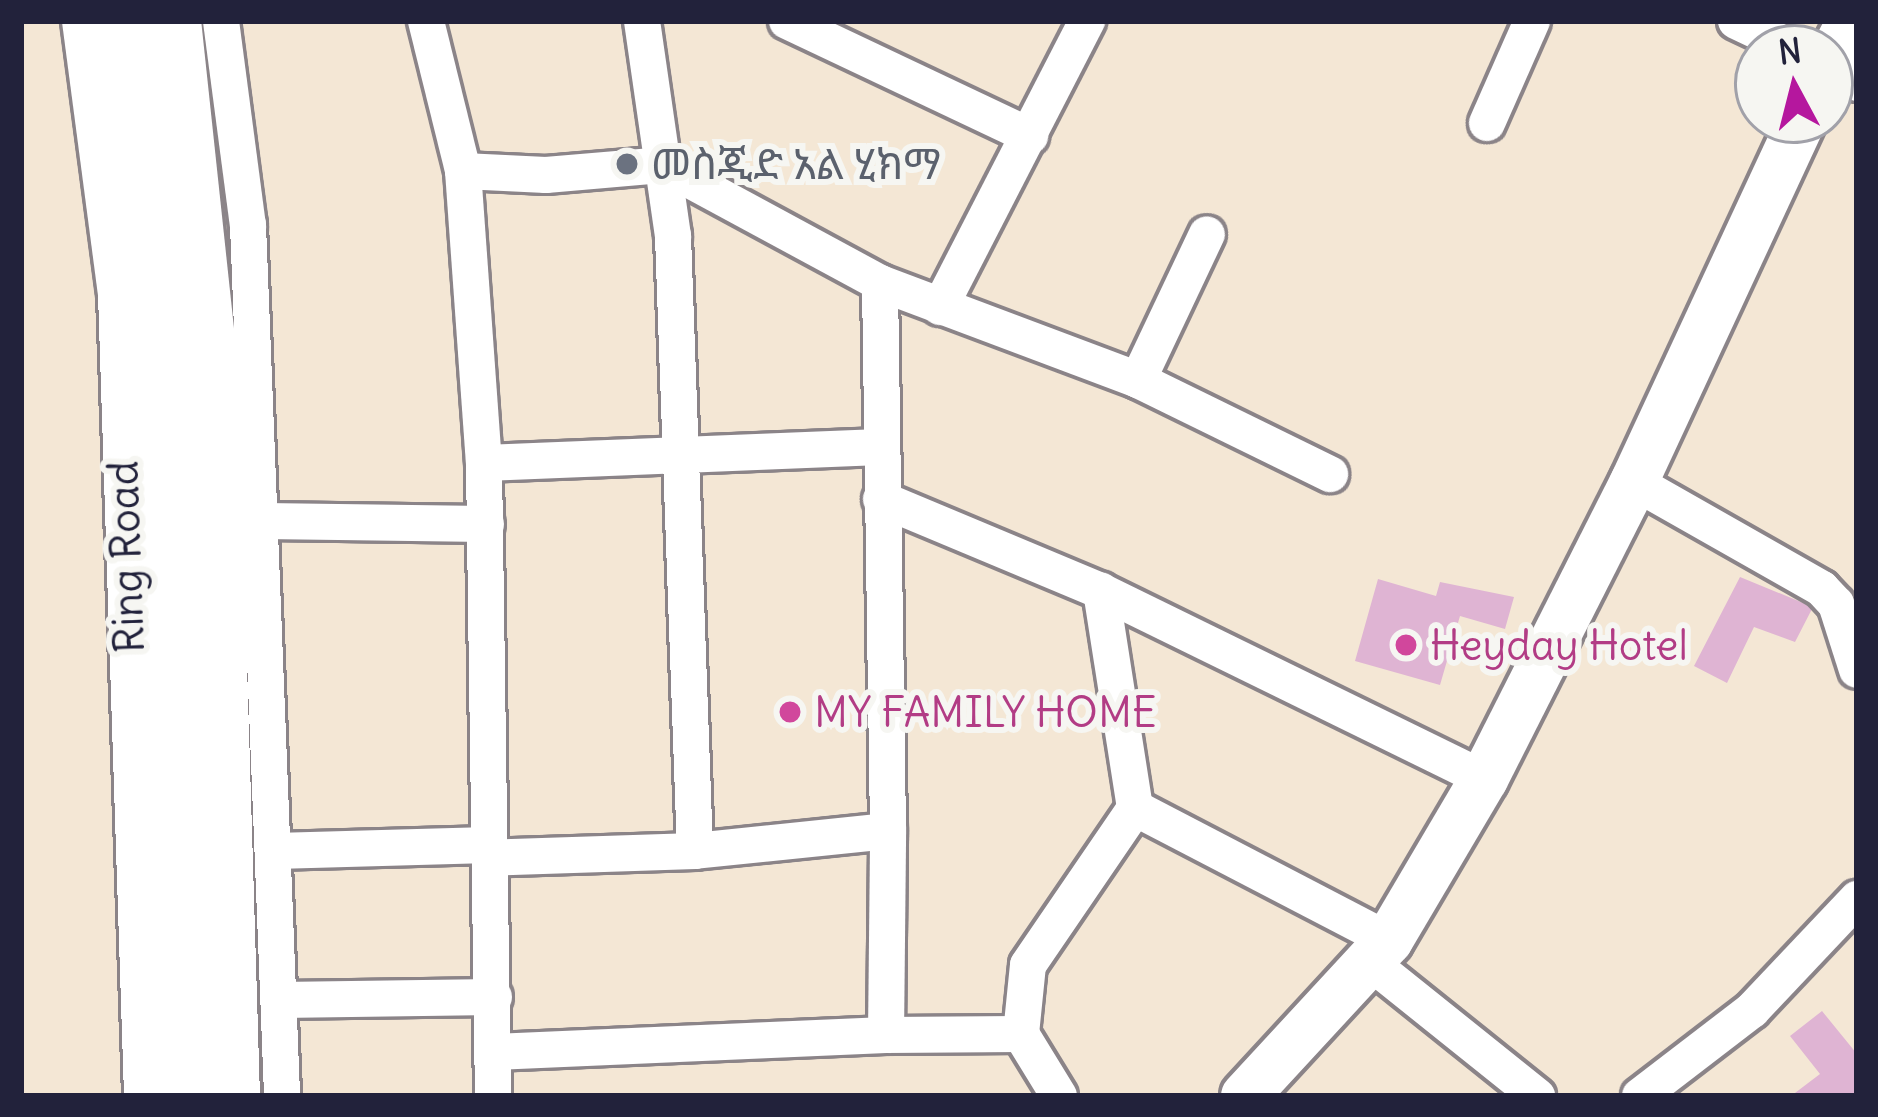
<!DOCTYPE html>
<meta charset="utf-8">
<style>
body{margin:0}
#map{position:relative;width:1878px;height:1117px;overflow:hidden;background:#f4e7d5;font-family:Delius,"Noto Sans Ethiopic",sans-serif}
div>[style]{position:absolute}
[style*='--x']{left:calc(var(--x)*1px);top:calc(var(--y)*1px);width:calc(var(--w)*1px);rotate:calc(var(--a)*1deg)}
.building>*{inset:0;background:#dfb4d3}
.roads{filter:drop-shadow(3px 0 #8b8488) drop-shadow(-3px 0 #8b8488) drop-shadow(0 3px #8b8488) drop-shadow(0 -3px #8b8488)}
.minor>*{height:36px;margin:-18px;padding:0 18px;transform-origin:18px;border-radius:18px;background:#fff}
.major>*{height:48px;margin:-24px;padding:0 24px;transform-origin:24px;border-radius:24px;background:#fff}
.highway>*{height:54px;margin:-27px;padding:0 27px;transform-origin:27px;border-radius:27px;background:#fff}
.dots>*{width:33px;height:33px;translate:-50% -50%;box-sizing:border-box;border:6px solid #f6f6f2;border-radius:50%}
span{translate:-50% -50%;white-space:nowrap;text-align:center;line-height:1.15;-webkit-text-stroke:12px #f6f6f2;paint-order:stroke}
.worship-label{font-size:42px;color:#5b616d}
.left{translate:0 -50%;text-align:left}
.street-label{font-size:42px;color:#22223b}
.hotel-label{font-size:42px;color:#b23c85}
.frame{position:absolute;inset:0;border:24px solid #22223b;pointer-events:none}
.north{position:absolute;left:1734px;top:24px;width:120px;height:120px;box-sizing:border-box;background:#f6f6f2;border:3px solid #a1a1a9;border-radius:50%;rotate:353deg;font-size:33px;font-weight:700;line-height:48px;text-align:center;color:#22223b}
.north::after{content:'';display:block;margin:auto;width:42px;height:54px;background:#b5179e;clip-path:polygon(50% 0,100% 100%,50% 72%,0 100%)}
</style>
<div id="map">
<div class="building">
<div style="clip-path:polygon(1740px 577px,1813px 607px,1795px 642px,1754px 627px,1727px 683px,1694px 666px)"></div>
<div style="clip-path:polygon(1378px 579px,1436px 596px,1440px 582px,1514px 597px,1505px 629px,1460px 616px,1440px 685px,1355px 661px)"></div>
<div style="clip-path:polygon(1822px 1011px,1857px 1054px,1857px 1096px,1791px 1096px,1820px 1074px,1790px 1036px)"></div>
</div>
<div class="roads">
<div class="minor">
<div style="--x:80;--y:21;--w:275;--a:82.5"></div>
<div style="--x:116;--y:294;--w:802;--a:88.14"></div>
<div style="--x:221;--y:21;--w:206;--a:82.5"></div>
<div style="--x:248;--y:225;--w:872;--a:87.76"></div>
<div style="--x:426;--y:21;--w:154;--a:76.1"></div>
<div style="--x:463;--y:171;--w:293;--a:85.9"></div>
<div style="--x:484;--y:463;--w:633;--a:89.19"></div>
<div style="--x:642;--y:21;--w:217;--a:81.8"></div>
<div style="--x:673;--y:236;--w:615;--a:87.95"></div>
<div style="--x:787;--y:21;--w:269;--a:25.3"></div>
<div style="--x:1736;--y:21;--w:63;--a:25.3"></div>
<div style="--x:1830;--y:66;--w:32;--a:32"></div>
<div style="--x:1487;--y:123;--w:111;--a:-66.2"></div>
<div style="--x:463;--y:171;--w:83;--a:2.8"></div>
<div style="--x:546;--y:175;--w:116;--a:-4.9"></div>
<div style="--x:662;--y:165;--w:248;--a:28.4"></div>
<div style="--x:880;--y:283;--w:548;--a:89.16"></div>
<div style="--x:888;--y:831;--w:194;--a:174.1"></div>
<div style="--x:695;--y:851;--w:206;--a:178.1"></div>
<div style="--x:880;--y:283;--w:276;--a:20.6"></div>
<div style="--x:1138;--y:380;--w:214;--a:26.1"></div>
<div style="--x:940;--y:307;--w:322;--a:-62.8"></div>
<div style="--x:1138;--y:380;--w:161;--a:-64.7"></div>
<div style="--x:484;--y:463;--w:397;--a:-2.3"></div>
<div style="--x:1634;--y:482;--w:216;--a:29.6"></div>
<div style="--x:1822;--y:589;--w:21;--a:47"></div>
<div style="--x:1836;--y:604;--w:69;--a:72.3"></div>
<div style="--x:881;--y:499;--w:238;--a:22.7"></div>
<div style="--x:1101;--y:591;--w:427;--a:26.1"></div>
<div style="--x:264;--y:521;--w:222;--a:0.8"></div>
<div style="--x:1135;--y:808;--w:286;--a:27.5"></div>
<div style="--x:275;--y:851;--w:214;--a:-1.6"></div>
<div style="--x:1371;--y:963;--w:213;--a:38.7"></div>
<div style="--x:280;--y:1000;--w:214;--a:-0.8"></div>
<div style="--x:886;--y:1035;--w:135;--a:-0.4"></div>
<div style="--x:494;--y:1052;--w:392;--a:-2.5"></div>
<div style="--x:886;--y:1035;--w:204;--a:-89.4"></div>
<div style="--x:1059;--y:1096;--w:73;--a:-121.5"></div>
<div style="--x:1021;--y:1034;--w:69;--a:-84.2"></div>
<div style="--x:1028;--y:965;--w:190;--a:-55.7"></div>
<div style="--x:1135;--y:808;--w:220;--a:-98.9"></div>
<div style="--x:1640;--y:1096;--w:141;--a:-37.5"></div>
<div style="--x:1752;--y:1010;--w:153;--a:-46.6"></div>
</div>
<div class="major">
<div style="--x:1830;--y:61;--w:45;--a:-62.3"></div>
<div style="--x:1245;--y:1096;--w:212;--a:-47.3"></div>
<div style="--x:1389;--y:940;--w:187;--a:-59.5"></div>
<div style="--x:1484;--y:779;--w:333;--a:-63.2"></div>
<div style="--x:1634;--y:482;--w:399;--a:-65.1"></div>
</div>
<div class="highway">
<div style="--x:122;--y:21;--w:352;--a:84.1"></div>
<div style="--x:158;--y:371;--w:726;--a:87.87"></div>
<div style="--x:174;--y:21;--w:346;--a:83.9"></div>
<div style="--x:211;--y:365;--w:731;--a:88.28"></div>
</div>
</div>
<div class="dots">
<div style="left:627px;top:164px;background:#6b7280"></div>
<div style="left:1406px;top:645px;background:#d1479c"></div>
<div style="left:790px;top:712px;background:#d1479c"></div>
</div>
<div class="worship-label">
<span class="left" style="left:651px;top:164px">መስጂድ አል ሂክማ</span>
</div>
<div class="street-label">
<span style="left:126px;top:557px;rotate:-92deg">Ring Road</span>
</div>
<div class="hotel-label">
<span class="left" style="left:1430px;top:645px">Heyday Hotel</span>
<span class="left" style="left:814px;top:712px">MY FAMILY HOME</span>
</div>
<div class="frame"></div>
<div class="north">N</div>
</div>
